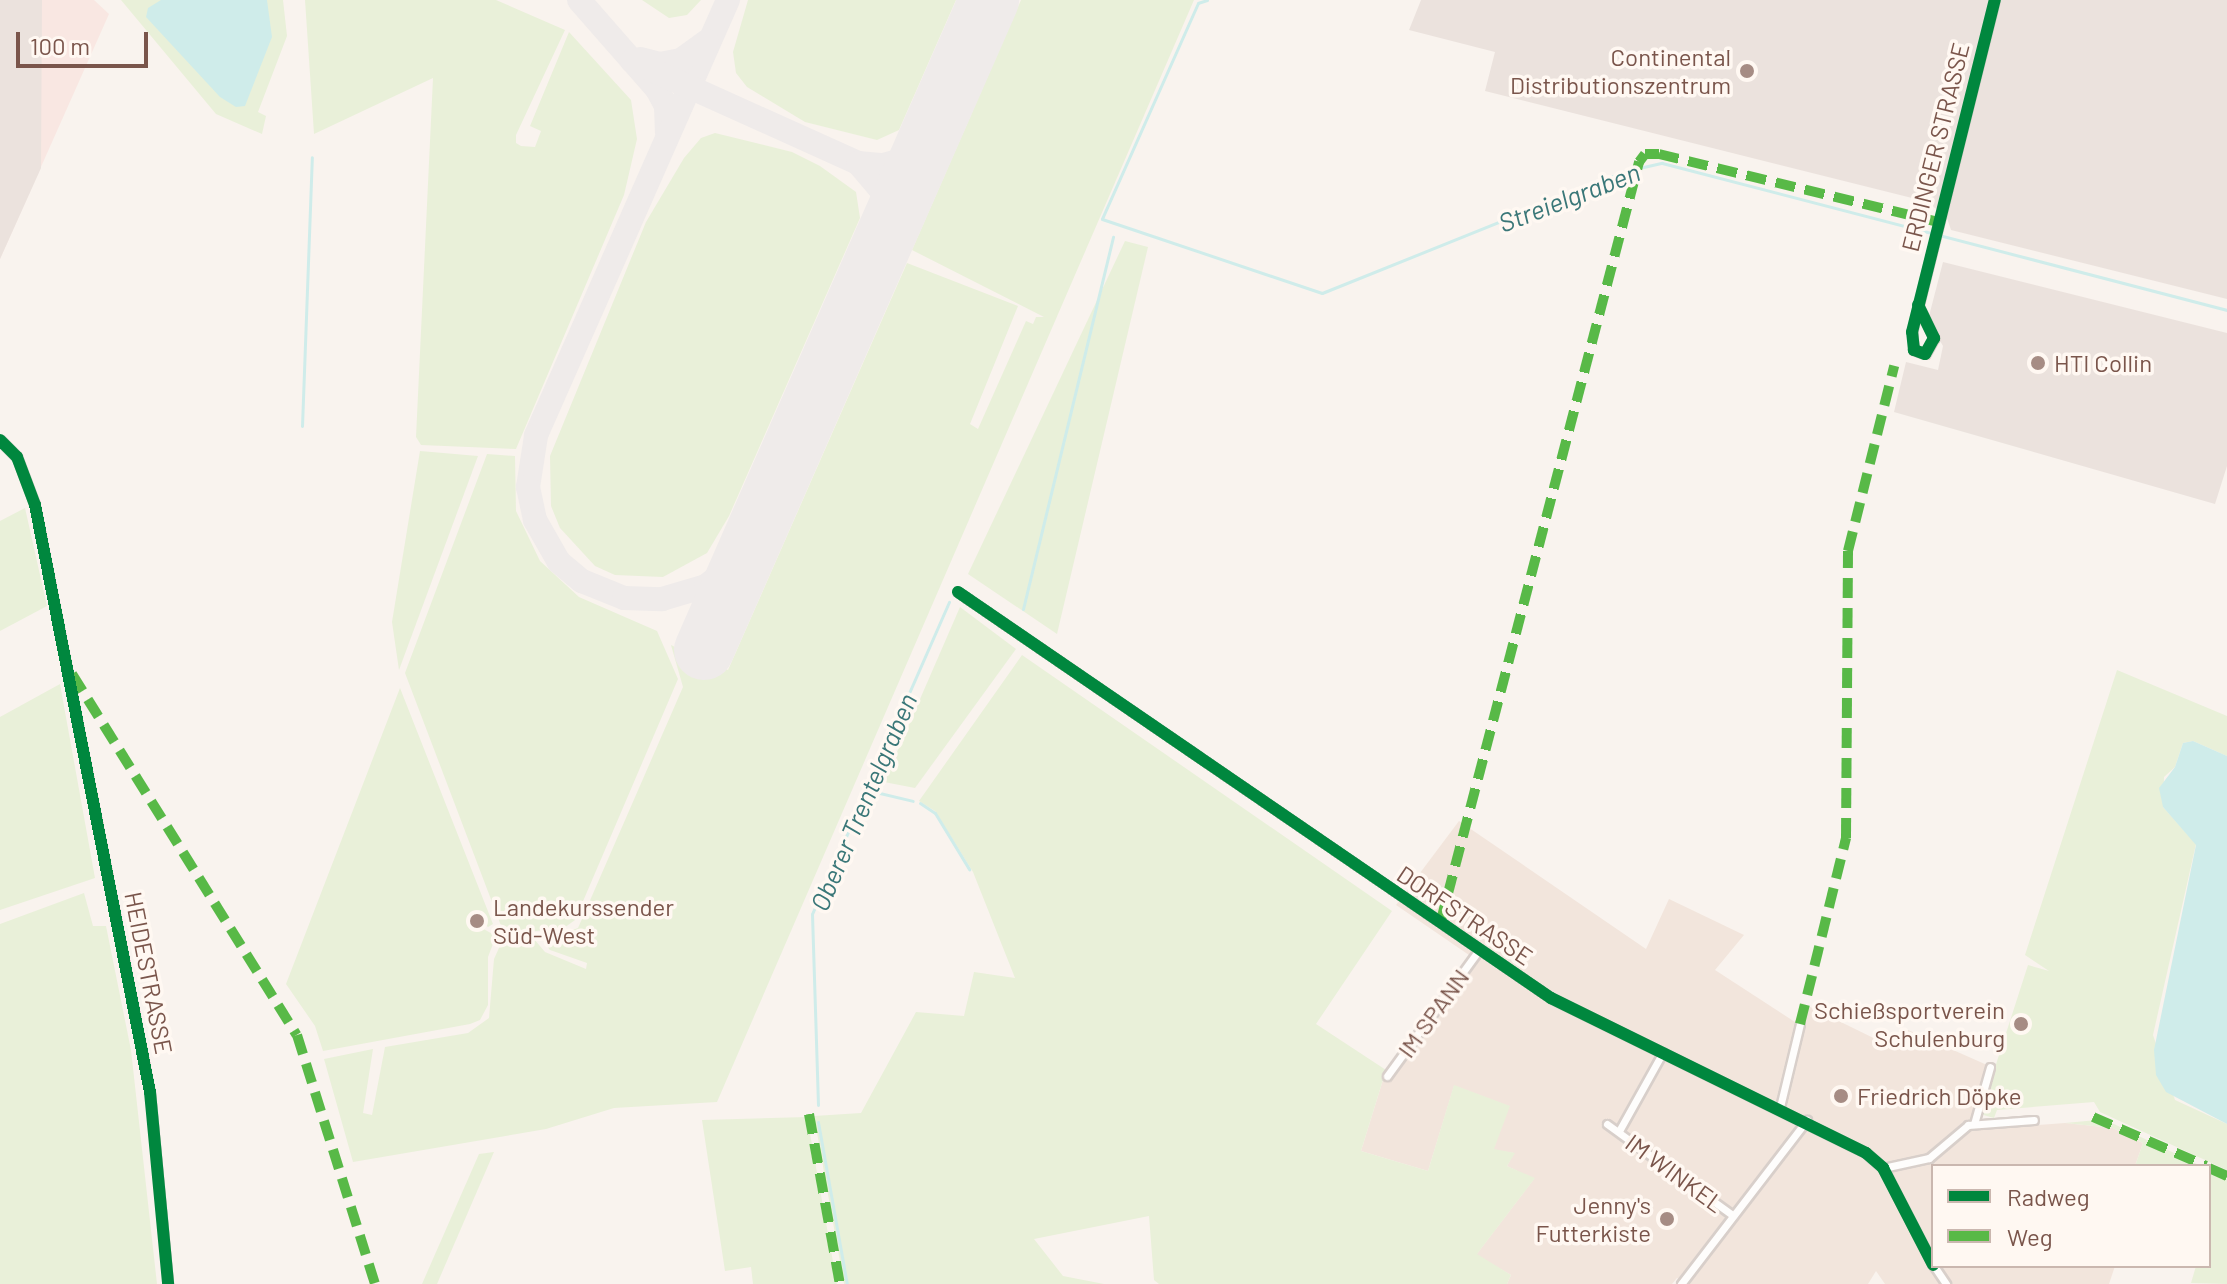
<!DOCTYPE html>
<meta charset="utf-8">
<style>
body{margin:0}
#map{position:relative;width:2227px;height:1284px;overflow:hidden;background:#f9f3ee;font-family:Barlow,sans-serif}
div>[style]{position:absolute}
[style*='--x']{left:calc(var(--x)*1px);top:calc(var(--y)*1px);width:calc(var(--w)*1px);rotate:calc(var(--a)*1deg)}
.residential>*{inset:0;background:#f2e5dc}
.commercial>*{inset:0;background:#f9e7e2}
.industrial>*{inset:0;background:#ebe2dd}
.green>*{inset:0;background:#e9f0d9}
.water>*{inset:0;background:#cfecea}
.stream>*{height:3px;margin:-1.5px;padding:0 1.5px;transform-origin:1.5px;border-radius:1.5px;background:#cfecea}
.taxiway>*{height:24px;margin:-12px;padding:0 12px;transform-origin:12px;border-radius:12px;background:#efebea}
.runway>*{height:60px;margin:-30px;padding:0 30px;transform-origin:30px;border-radius:30px;background:#efebea}
.roads{filter:drop-shadow(2px 0 #d8cfca) drop-shadow(-2px 0 #d8cfca) drop-shadow(0 2px #d8cfca) drop-shadow(0 -2px #d8cfca)}
.minor>*{height:7px;margin:-3.5px;padding:0 3.5px;transform-origin:3.5px;border-radius:3.5px;background:#fefdfc}
.quiet>*{height:10px;margin-top:-5px;transform-origin:0;background:repeating-linear-gradient(90deg,#58b947 0 20px,transparent 0 30px)}
.cycleway>*{height:12px;margin:-6px;padding:0 6px;transform-origin:6px;border-radius:6px;background:#00873e}
.dots>*{width:22px;height:22px;translate:-50% -50%;box-sizing:border-box;border:4px solid #fff8f2;border-radius:50%}
span{translate:-50% -50%;white-space:nowrap;text-align:center;line-height:1.15;-webkit-text-stroke:7px #fff8f2;paint-order:stroke}
.poi-label{font-size:24px;color:#7a554b}
.right{translate:-100% -50%;text-align:right}
.left{translate:0 -50%;text-align:left}
.street-label{font-size:24px;color:#7a554b}
.water-label{font-size:26px;color:#3a7778;font-style:italic}
.legend{position:absolute;left:1931px;top:1164px;width:280px;height:104px;box-sizing:border-box;background:#fff8f2;border:2px solid #cab7af;margin:0;padding:10px 14px;list-style:none;font-size:24px;color:#7a554b}
.legend li{display:flex;align-items:center;gap:16px;height:40px}
.legend b{width:40px;border:2px solid #cab7af}
.scale{position:absolute;left:16px;top:32px;width:132px;height:36px;box-sizing:border-box;border:4px solid #7a554b;border-top:0;padding-left:10px;font-size:24px;line-height:28px;white-space:nowrap;color:#7a554b;-webkit-text-stroke:6px #fff8f2;paint-order:stroke}
</style>
<div id="map">
<div class="residential">
<div style="clip-path:polygon(1459px 821px,1646px 949px,1669px 899px,1744px 935px,1715px 970px,1795px 1022px,1802px 1003px,1898px 1050px,1908px 1030px,1987px 1065px,1970px 1130px,2065px 1123px,2113px 1128px,2143px 1143px,2135px 1166px,1933px 1166px,1933px 1266px,2115px 1266px,2109px 1284px,1885px 1284px,1876px 1271px,1868px 1284px,1688px 1284px,1677px 1278px,1672px 1284px,1507px 1284px,1511px 1275px,1476px 1255px,1534px 1179px,1507px 1166px,1514px 1153px,1493px 1150px,1454px 1086px,1428px 1171px,1361px 1151px,1386px 1070px,1469px 955px,1396px 905px)"></div>
</div>
<div class="commercial">
<div style="clip-path:polygon(0 0,94px 0,109px 14px,0 259px)"></div>
</div>
<div class="industrial">
<div style="clip-path:polygon(0 0,42px 0,41px 168px,0 259px)"></div>
<div style="clip-path:polygon(1421px 0,2227px 0,2227px 299px,1951px 230px,1946px 215px,1924px 201px,1485px 91px,1495px 52px,1409px 30px)"></div>
<div style="clip-path:polygon(1943px 262px,2227px 333px,2227px 466px,2215px 504px,1894px 412px,1906px 362px,1938px 370px,1943px 346px,1928px 320px)"></div>
</div>
<div class="green">
<div style="clip-path:polygon(121px 0,283px 0,287px 36px,258px 112px,266px 116px,262px 134px,216px 114px)"></div>
<div style="clip-path:polygon(305px 0,496px 0,565px 30px,516px 135px,516px 143px,521px 146px,535px 147px,541px 131px,530px 126px,569px 32px,631px 100px,637px 139px,624px 195px,516px 449px,421px 445px,416px 437px,433px 78px,314px 134px)"></div>
<div style="clip-path:polygon(642px 0,701px 0,687px 15px,669px 18px)"></div>
<div style="clip-path:polygon(748px 0,956px 0,899px 130px,877px 140px,805px 122px,747px 87px,736px 73px,733px 52px)"></div>
<div style="clip-path:polygon(1021px 0,1194px 0,717px 1102px,614px 1108px,546px 1129px,353px 1162px,324px 1059px,373px 1049px,363px 1113px,372px 1115px,385px 1047px,468px 1033px,489px 1018px,494px 959px,503px 939px,534px 939px,545px 952px,586px 969px,587px 963px,550px 950px,543px 941px,578px 928px,683px 687px,671px 645px,683px 651px,681px 657px,715px 673px,719px 666px,728px 670px,907px 263px,1018px 306px,970px 424px,978px 429px,1026px 321px,1033px 324px,1036px 317px,1044px 317px,912px 250px)"></div>
<div style="clip-path:polygon(715px 133px,792px 152px,820px 166px,856px 192px,860px 218px,729px 516px,707px 553px,663px 577px,615px 575px,595px 566px,560px 528px,551px 506px,550px 456px,646px 222px,684px 158px,701px 138px)"></div>
<div style="clip-path:polygon(1125px 241px,1148px 247px,1057px 634px,968px 574px)"></div>
<div style="clip-path:polygon(420px 451px,478px 456px,399px 670px,392px 622px)"></div>
<div style="clip-path:polygon(487px 454px,515px 456px,516px 511px,540px 561px,579px 597px,657px 631px,678px 679px,575px 920px,564px 928px,509px 934px,503px 931px,405px 673px)"></div>
<div style="clip-path:polygon(25px 508px,47px 606px,0 631px,0 521px)"></div>
<div style="clip-path:polygon(960px 607px,1016px 649px,915px 788px,884px 782px)"></div>
<div style="clip-path:polygon(1022px 655px,1392px 911px,1316px 1024px,1386px 1070px,1361px 1151px,1428px 1171px,1454px 1085px,1510px 1106px,1494px 1149px,1515px 1153px,1507px 1166px,1535px 1178px,1477px 1254px,1511px 1275px,1507px 1284px,1159px 1284px,1154px 1280px,1149px 1216px,1034px 1239px,1063px 1276px,1104px 1284px,844px 1284px,814px 1116px,861px 1113px,916px 1012px,964px 1016px,974px 972px,1015px 978px,973px 872px,935px 811px,919px 801px)"></div>
<div style="clip-path:polygon(2117px 670px,2227px 716px,2227px 756px,2193px 741px,2183px 743px,2175px 767px,2164px 777px,2163px 807px,2196px 844px,2153px 1035px,2175px 1100px,2227px 1124px,2227px 1170px,2100px 1112px,2094px 1102px,1997px 1110px,1994px 1118px,1980px 1114px,2028px 965px,2049px 971px,2025px 955px)"></div>
<div style="clip-path:polygon(60px 684px,95px 878px,0 910px,0 717px)"></div>
<div style="clip-path:polygon(400px 688px,493px 924px,488px 927px,476px 917px,473px 923px,496px 936px,488px 957px,488px 1005px,480px 1020px,470px 1024px,323px 1051px,315px 1026px,286px 984px)"></div>
<div style="clip-path:polygon(84px 893px,93px 926px,106px 926px,131px 1050px,157px 1284px,0 1284px,0 924px)"></div>
<div style="clip-path:polygon(807px 1117px,837px 1284px,753px 1284px,751px 1267px,725px 1271px,702px 1120px)"></div>
<div style="clip-path:polygon(2097px 1120px,2114px 1124px,2201px 1166px,2135px 1166px,2143px 1143px,2113px 1128px,2065px 1123px)"></div>
<div style="clip-path:polygon(494px 1152px,437px 1284px,422px 1284px,479px 1154px)"></div>
<div style="clip-path:polygon(2209px 1170px,2227px 1179px,2227px 1284px,2191px 1283px,2196px 1266px,2209px 1266px)"></div>
</div>
<div class="water">
<div style="clip-path:polygon(161px 0,267px 0,272px 37px,245px 106px,236px 107px,220px 97px,146px 17px,148px 8px)"></div>
<div style="clip-path:polygon(2193px 741px,2227px 756px,2227px 1124px,2166px 1092px,2156px 1075px,2154px 1050px,2196px 845px,2163px 807px,2159px 788px,2175px 767px,2183px 743px)"></div>
</div>
<div class="stream">
<div style="--x:1207;--y:0;--w:9;--a:162"></div>
<div style="--x:1198;--y:3;--w:236;--a:114"></div>
<div style="--x:1102;--y:219;--w:232;--a:18.6"></div>
<div style="--x:1322;--y:293;--w:328;--a:-21.9"></div>
<div style="--x:1626;--y:171;--w:37;--a:-13"></div>
<div style="--x:1662;--y:163;--w:584;--a:14.58"></div>
<div style="--x:302;--y:426;--w:269;--a:-87.9"></div>
<div style="--x:1023;--y:609;--w:383;--a:-76.4"></div>
<div style="--x:867;--y:790;--w:47;--a:13.4"></div>
<div style="--x:920;--y:803;--w:18;--a:34"></div>
<div style="--x:935;--y:813;--w:66;--a:58.7"></div>
<div style="--x:818;--y:1105;--w:191;--a:-91.8"></div>
<div style="--x:812;--y:914;--w:341;--a:-66.3"></div>
<div style="--x:818;--y:1122;--w:165;--a:79.9"></div>
</div>
<div class="taxiway">
<div style="--x:579;--y:0;--w:118;--a:48.8"></div>
<div style="--x:657;--y:89;--w:19;--a:62"></div>
<div style="--x:666;--y:106;--w:25;--a:88"></div>
<div style="--x:728;--y:0;--w:476;--a:113.8"></div>
<div style="--x:536;--y:436;--w:52;--a:98.9"></div>
<div style="--x:528;--y:487;--w:34;--a:78"></div>
<div style="--x:535;--y:520;--w:48;--a:60.3"></div>
<div style="--x:559;--y:562;--w:30;--a:40"></div>
<div style="--x:582;--y:581;--w:45;--a:22"></div>
<div style="--x:624;--y:598;--w:38;--a:2"></div>
<div style="--x:662;--y:599;--w:46;--a:-16.5"></div>
<div style="--x:706;--y:586;--w:35;--a:-39"></div>
<div style="--x:733;--y:564;--w:48;--a:-56"></div>
<div style="--x:640;--y:59;--w:21;--a:14"></div>
<div style="--x:660;--y:64;--w:21;--a:-11"></div>
<div style="--x:681;--y:60;--w:32;--a:-36"></div>
<div style="--x:632;--y:61;--w:248;--a:24.3"></div>
<div style="--x:858;--y:163;--w:25;--a:5"></div>
<div style="--x:883;--y:165;--w:20;--a:-15"></div>
<div style="--x:902;--y:160;--w:41;--a:-45"></div>
<div style="--x:858;--y:163;--w:43;--a:49.7"></div>
<div style="--x:886;--y:196;--w:20;--a:81"></div>
<div style="--x:889;--y:216;--w:29;--a:104"></div>
</div>
<div class="runway">
<div style="--x:704;--y:650;--w:710;--a:-66.32"></div>
</div>
<div class="roads">
<div class="minor">
<div style="--x:1918;--y:305;--w:37;--a:64"></div>
<div style="--x:1934;--y:338;--w:18;--a:119"></div>
<div style="--x:1925;--y:354;--w:12;--a:-160"></div>
<div style="--x:1914;--y:350;--w:18;--a:-96"></div>
<div style="--x:1912;--y:332;--w:342;--a:-76"></div>
<div style="--x:0;--y:440;--w:24;--a:45"></div>
<div style="--x:17;--y:457;--w:51;--a:69.4"></div>
<div style="--x:35;--y:505;--w:598;--a:78.92"></div>
<div style="--x:150;--y:1092;--w:193;--a:84.6"></div>
<div style="--x:958;--y:592;--w:719;--a:34.4"></div>
<div style="--x:1551;--y:998;--w:351;--a:26.2"></div>
<div style="--x:1866;--y:1153;--w:23;--a:41"></div>
<div style="--x:1883;--y:1168;--w:109;--a:62.7"></div>
<div style="--x:1387;--y:1076;--w:156;--a:-53.9"></div>
<div style="--x:1780;--y:1107;--w:85;--a:-76.5"></div>
<div style="--x:1607;--y:1124;--w:153;--a:36"></div>
<div style="--x:1974;--y:1124;--w:59;--a:-74.3"></div>
<div style="--x:1619;--y:1131;--w:90;--a:-60.9"></div>
<div style="--x:1883;--y:1168;--w:47;--a:-12.3"></div>
<div style="--x:1929;--y:1158;--w:51;--a:-40.2"></div>
<div style="--x:1968;--y:1125;--w:66;--a:-4.3"></div>
<div style="--x:1934;--y:1266;--w:22;--a:56"></div>
<div style="--x:1681;--y:1284;--w:207;--a:-52.5"></div>
</div>
</div>
<div class="quiet">
<div style="--x:72;--y:674;--w:425;--a:58.1"></div>
<div style="--x:297;--y:1035;--w:261;--a:72.6"></div>
<div style="--x:1440;--y:924;--w:788;--a:-75.36"></div>
<div style="--x:1639;--y:162;--w:10;--a:-53"></div>
<div style="--x:1645;--y:154;--w:14;--a:0"></div>
<div style="--x:1659;--y:154;--w:288;--a:13.7"></div>
<div style="--x:1800;--y:1024;--w:192;--a:-76.1"></div>
<div style="--x:1846;--y:838;--w:287;--a:-89.6"></div>
<div style="--x:1848;--y:551;--w:191;--a:-76"></div>
<div style="--x:809;--y:1114;--w:173;--a:79.7"></div>
<div style="--x:2093;--y:1117;--w:123;--a:23.4"></div>
<div style="--x:2209;--y:1168;--w:20;--a:24"></div>
</div>
<div class="cycleway">
<div style="--x:1918;--y:305;--w:37;--a:64"></div>
<div style="--x:1934;--y:338;--w:18;--a:119"></div>
<div style="--x:1925;--y:354;--w:12;--a:-160"></div>
<div style="--x:1914;--y:350;--w:18;--a:-96"></div>
<div style="--x:1912;--y:332;--w:342;--a:-76"></div>
<div style="--x:0;--y:440;--w:24;--a:45"></div>
<div style="--x:17;--y:457;--w:51;--a:69.4"></div>
<div style="--x:35;--y:505;--w:598;--a:78.92"></div>
<div style="--x:150;--y:1092;--w:193;--a:84.6"></div>
<div style="--x:958;--y:592;--w:719;--a:34.4"></div>
<div style="--x:1551;--y:998;--w:351;--a:26.2"></div>
<div style="--x:1866;--y:1153;--w:23;--a:41"></div>
<div style="--x:1883;--y:1168;--w:109;--a:62.7"></div>
</div>
<div class="dots">
<div style="left:1747px;top:71px;background:#a68c84"></div>
<div style="left:2038px;top:363px;background:#a68c84"></div>
<div style="left:477px;top:921px;background:#a68c84"></div>
<div style="left:2021px;top:1024px;background:#a68c84"></div>
<div style="left:1841px;top:1096px;background:#a68c84"></div>
<div style="left:1667px;top:1219px;background:#a68c84"></div>
</div>
<div class="poi-label">
<span class="right" style="left:1731px;top:71px">Continental<br>Distributionszentrum</span>
<span class="left" style="left:2054px;top:363px">HTI Collin</span>
<span class="left" style="left:493px;top:921px">Landekurssender<br>Süd-West</span>
<span class="right" style="left:2005px;top:1024px">Schießsportverein<br>Schulenburg</span>
<span class="left" style="left:1857px;top:1096px">Friedrich Döpke</span>
<span class="right" style="left:1651px;top:1219px">Jenny's<br>Futterkiste</span>
</div>
<div class="street-label">
<span style="left:1935px;top:147px;rotate:-76deg">ERDINGER STRASSE</span>
<span style="left:1465px;top:915px;rotate:34deg">DORFSTRASSE</span>
<span style="left:149px;top:973px;rotate:79deg">HEIDESTRASSE</span>
<span style="left:1433px;top:1013px;rotate:-54deg">IM SPANN</span>
<span style="left:1675px;top:1173px;rotate:36deg">IM WINKEL</span>
</div>
<div class="water-label">
<span style="left:1569px;top:197px;rotate:-21deg">Streielgraben</span>
<span style="left:863px;top:802px;rotate:-67deg">Oberer Trentelgraben</span>
</div>
<ul class="legend">
<li><b style="height:10px;background:#00873e"></b>Radweg</li>
<li><b style="height:10px;background:#58b947"></b>Weg</li>
</ul>
<div class="scale">100 m</div>
</div>
